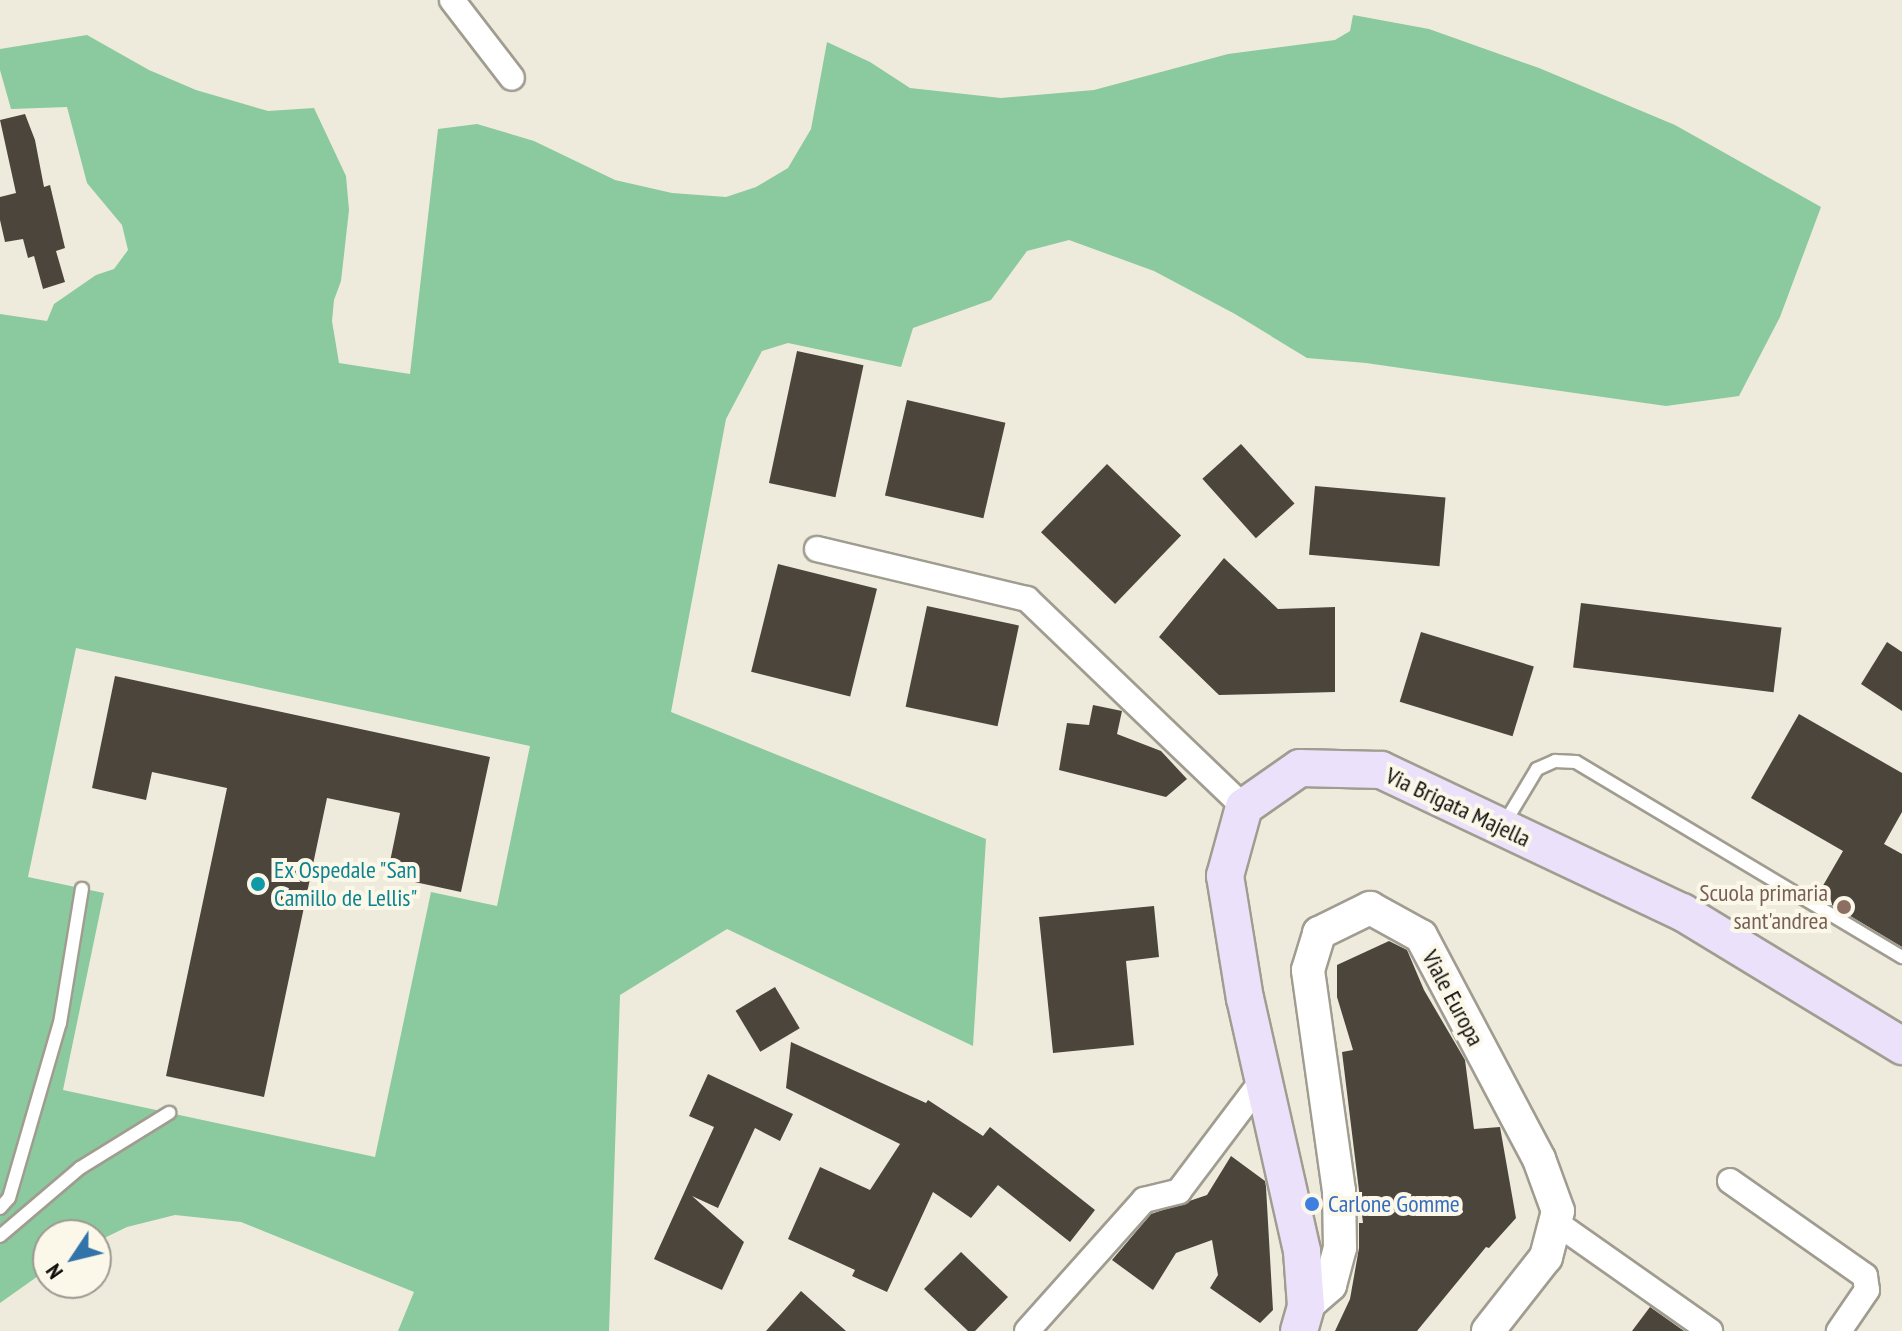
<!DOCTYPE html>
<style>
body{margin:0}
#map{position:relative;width:1902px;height:1331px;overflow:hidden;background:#eeebdd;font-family:"PT Sans Narrow",sans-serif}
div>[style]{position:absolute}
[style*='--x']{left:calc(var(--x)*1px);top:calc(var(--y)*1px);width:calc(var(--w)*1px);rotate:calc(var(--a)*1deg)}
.green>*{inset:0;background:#8bc99e}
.building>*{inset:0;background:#4c453b;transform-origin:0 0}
.roads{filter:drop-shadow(2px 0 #a09d90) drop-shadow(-2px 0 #a09d90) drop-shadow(0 2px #a09d90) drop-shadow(0 -2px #a09d90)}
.service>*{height:12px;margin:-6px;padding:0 6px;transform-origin:6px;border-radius:6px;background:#fff}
.minor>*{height:24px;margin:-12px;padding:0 12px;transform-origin:12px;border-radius:12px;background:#fff}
.tertiary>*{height:32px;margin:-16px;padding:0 16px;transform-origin:16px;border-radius:16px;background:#fff}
.secondary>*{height:36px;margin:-18px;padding:0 18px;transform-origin:18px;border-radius:18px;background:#ece1fb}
.dots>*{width:22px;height:22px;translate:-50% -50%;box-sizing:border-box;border:4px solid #fbf8ea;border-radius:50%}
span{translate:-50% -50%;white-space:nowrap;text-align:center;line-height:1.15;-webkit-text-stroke:8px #fbf8ea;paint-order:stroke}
.street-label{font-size:24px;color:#0e0d09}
.culture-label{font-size:24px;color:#0d838f}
.left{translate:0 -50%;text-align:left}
.education-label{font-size:24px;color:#785e54}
.right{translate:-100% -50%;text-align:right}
.shop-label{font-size:24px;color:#366cbe}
.north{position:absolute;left:32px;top:1219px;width:80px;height:80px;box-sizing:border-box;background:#fbf8ea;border:2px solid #9c9a90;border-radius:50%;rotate:235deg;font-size:22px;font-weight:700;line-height:32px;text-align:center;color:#0e0d09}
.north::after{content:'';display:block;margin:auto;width:28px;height:36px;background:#3273a9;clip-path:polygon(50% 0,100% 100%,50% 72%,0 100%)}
</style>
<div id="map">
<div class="green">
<div style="clip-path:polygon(evenodd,1353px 15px,1429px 29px,1539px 68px,1675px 125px,1821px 207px,1780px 317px,1739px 396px,1666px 406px,1366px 363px,1307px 358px,1235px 314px,1154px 271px,1069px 240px,1027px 251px,991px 300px,913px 328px,901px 367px,788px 343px,762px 351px,726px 419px,671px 712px,986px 839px,973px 1046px,727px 929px,620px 995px,609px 1331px,398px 1331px,414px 1292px,241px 1222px,175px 1215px,127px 1227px,96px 1242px,96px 1235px,48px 1235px,48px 1269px,0 1303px,0 314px,47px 321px,54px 304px,96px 275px,114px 269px,128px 250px,122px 225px,87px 183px,67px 107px,11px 109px,0 70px,0 49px,87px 35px,149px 70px,196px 90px,268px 111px,314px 108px,346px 176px,349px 210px,341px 281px,334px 300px,332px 321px,339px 363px,410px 374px,438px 129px,477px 124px,534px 141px,615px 180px,672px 193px,726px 197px,756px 187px,788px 168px,811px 129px,827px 42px,870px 62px,910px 88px,1001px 98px,1094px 90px,1228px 54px,1335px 40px,1350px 31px,1353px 15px,76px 648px,530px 746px,497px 906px,431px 892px,375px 1157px,63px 1090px,104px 893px,28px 877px,76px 648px)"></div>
</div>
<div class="building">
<div style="clip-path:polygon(25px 114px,35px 140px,44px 187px,50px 185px,65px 248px,56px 251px,65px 282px,43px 289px,34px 256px,28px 258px,23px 239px,5px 242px,0 220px,0 197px,16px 193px,0 120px)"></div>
<div style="left:797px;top:351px;width:68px;height:135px;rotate:12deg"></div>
<div style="left:907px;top:400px;width:101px;height:98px;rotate:13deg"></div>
<div style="left:1241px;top:444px;width:80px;height:52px;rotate:48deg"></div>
<div style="left:1107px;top:464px;width:103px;height:95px;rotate:44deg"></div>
<div style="left:1315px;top:486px;width:131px;height:69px;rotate:5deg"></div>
<div style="clip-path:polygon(1224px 558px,1278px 609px,1335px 607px,1335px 692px,1219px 695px,1159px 637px)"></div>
<div style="left:778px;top:564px;width:102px;height:111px;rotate:14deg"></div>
<div style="left:1581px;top:603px;width:202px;height:65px;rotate:7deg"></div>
<div style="left:927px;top:606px;width:94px;height:103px;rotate:12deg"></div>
<div style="left:1421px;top:632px;width:118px;height:73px;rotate:17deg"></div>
<div style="clip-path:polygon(1887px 642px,1902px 652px,1902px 711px,1861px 684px)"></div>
<div style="clip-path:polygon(115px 676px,490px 757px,461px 892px,387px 876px,400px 813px,327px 798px,264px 1097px,166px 1076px,227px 788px,152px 772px,146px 800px,92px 788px)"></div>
<div style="clip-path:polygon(1093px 705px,1122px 711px,1117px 734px,1161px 751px,1187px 779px,1166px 797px,1059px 770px,1067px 723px,1089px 725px)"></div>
<div style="clip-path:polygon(1799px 714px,1902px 773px,1902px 812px,1884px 844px,1902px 854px,1902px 947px,1817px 896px,1843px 851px,1751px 798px)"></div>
<div style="clip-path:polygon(1154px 906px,1159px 957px,1126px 961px,1134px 1045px,1053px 1053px,1039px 917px)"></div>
<div style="clip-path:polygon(1389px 941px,1407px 950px,1424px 990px,1465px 1060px,1474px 1129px,1500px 1127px,1516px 1218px,1489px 1248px,1486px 1247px,1417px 1331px,1335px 1331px,1350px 1299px,1359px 1248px,1359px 1223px,1363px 1223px,1342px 1052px,1353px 1050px,1337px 997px,1337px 965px)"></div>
<div style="left:775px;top:987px;width:48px;height:46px;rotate:59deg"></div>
<div style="clip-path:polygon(791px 1042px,926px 1103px,928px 1100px,983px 1136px,990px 1127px,1095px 1210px,1070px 1242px,998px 1185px,971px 1218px,933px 1192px,887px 1292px,852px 1276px,855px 1270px,788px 1239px,820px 1167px,870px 1190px,900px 1144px,786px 1088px)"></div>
<div style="clip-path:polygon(708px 1074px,793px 1114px,780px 1141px,755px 1128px,718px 1208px,692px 1196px,744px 1242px,722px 1290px,654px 1259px,714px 1127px,689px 1116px)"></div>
<div style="clip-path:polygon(1231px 1156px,1265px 1181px,1266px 1187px,1273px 1310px,1260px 1323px,1210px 1288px,1218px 1275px,1212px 1240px,1176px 1253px,1153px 1290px,1112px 1260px,1151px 1214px,1207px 1195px)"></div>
<div style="clip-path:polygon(961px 1252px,1008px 1297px,975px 1331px,968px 1331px,924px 1289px)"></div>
<div style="clip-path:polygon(801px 1291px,811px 1300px,846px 1331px,766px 1331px)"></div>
<div style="clip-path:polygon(1650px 1307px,1684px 1331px,1632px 1331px)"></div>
</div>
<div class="roads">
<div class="service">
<div style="--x:1504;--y:824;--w:64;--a:-59"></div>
<div style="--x:1537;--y:769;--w:20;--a:-24"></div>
<div style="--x:1555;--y:761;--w:21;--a:3"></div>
<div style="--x:1576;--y:762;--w:380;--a:30.9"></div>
<div style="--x:0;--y:1208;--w:13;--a:-48"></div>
<div style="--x:9;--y:1198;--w:182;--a:-73.8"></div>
<div style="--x:60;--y:1023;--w:136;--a:-80.7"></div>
<div style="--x:0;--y:1236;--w:105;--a:-40.4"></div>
<div style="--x:80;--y:1168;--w:105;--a:-31.7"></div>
</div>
<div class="minor">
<div style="--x:452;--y:0;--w:98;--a:52.4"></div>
<div style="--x:817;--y:549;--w:216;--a:13.4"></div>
<div style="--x:1027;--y:599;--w:301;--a:43.8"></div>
<div style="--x:1730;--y:1181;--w:165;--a:35.1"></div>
<div style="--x:1865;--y:1276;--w:14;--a:82"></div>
<div style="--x:1867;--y:1290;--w:50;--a:124.3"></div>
<div style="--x:1558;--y:1224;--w:186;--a:35.1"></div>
<div style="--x:1027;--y:1331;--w:176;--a:-48.2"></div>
<div style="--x:1144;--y:1200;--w:36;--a:-14"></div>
<div style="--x:1179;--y:1191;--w:141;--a:-53"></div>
</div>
<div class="tertiary">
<div style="--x:1306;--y:1306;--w:32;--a:-41"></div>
<div style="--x:1330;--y:1285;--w:38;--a:-75"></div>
<div style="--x:1340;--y:1248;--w:57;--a:-91"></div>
<div style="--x:1339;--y:1191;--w:223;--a:-98"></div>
<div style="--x:1308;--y:970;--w:39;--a:-73"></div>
<div style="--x:1319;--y:933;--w:57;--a:-26.1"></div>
<div style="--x:1370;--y:908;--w:58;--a:28.8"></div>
<div style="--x:1421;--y:936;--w:252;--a:62.1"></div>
<div style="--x:1539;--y:1159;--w:55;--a:69.9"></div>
<div style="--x:1558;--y:1211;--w:48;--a:104.6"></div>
<div style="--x:1546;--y:1257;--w:94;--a:128.1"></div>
</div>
<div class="secondary">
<div style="--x:1299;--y:1331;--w:26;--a:-74"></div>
<div style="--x:1306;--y:1306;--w:55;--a:-94.2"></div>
<div style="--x:1302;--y:1251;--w:258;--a:-102.7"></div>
<div style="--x:1245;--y:999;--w:125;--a:-99.2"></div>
<div style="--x:1225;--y:876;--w:72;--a:-74.6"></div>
<div style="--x:1244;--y:807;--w:68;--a:-34.9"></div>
<div style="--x:1300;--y:768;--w:81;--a:1.4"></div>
<div style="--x:1381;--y:770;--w:333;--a:25.3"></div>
<div style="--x:1682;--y:912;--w:258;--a:31.3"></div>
</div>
</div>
<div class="dots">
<div style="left:258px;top:884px;background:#0f9aa8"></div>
<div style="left:1844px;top:907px;background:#8d6e63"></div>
<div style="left:1312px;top:1204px;background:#3f7fe0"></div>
</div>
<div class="street-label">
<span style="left:1458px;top:807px;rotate:25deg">Via Brigata Majella</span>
<span style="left:1453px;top:998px;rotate:62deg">Viale Europa</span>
</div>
<div class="culture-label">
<span class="left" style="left:274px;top:884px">Ex Ospedale "San<br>Camillo de Lellis"</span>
</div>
<div class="education-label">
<span class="right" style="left:1828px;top:907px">Scuola primaria<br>sant'andrea</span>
</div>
<div class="shop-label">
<span class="left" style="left:1328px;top:1204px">Carlone Gomme</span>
</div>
<div class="north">N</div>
</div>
